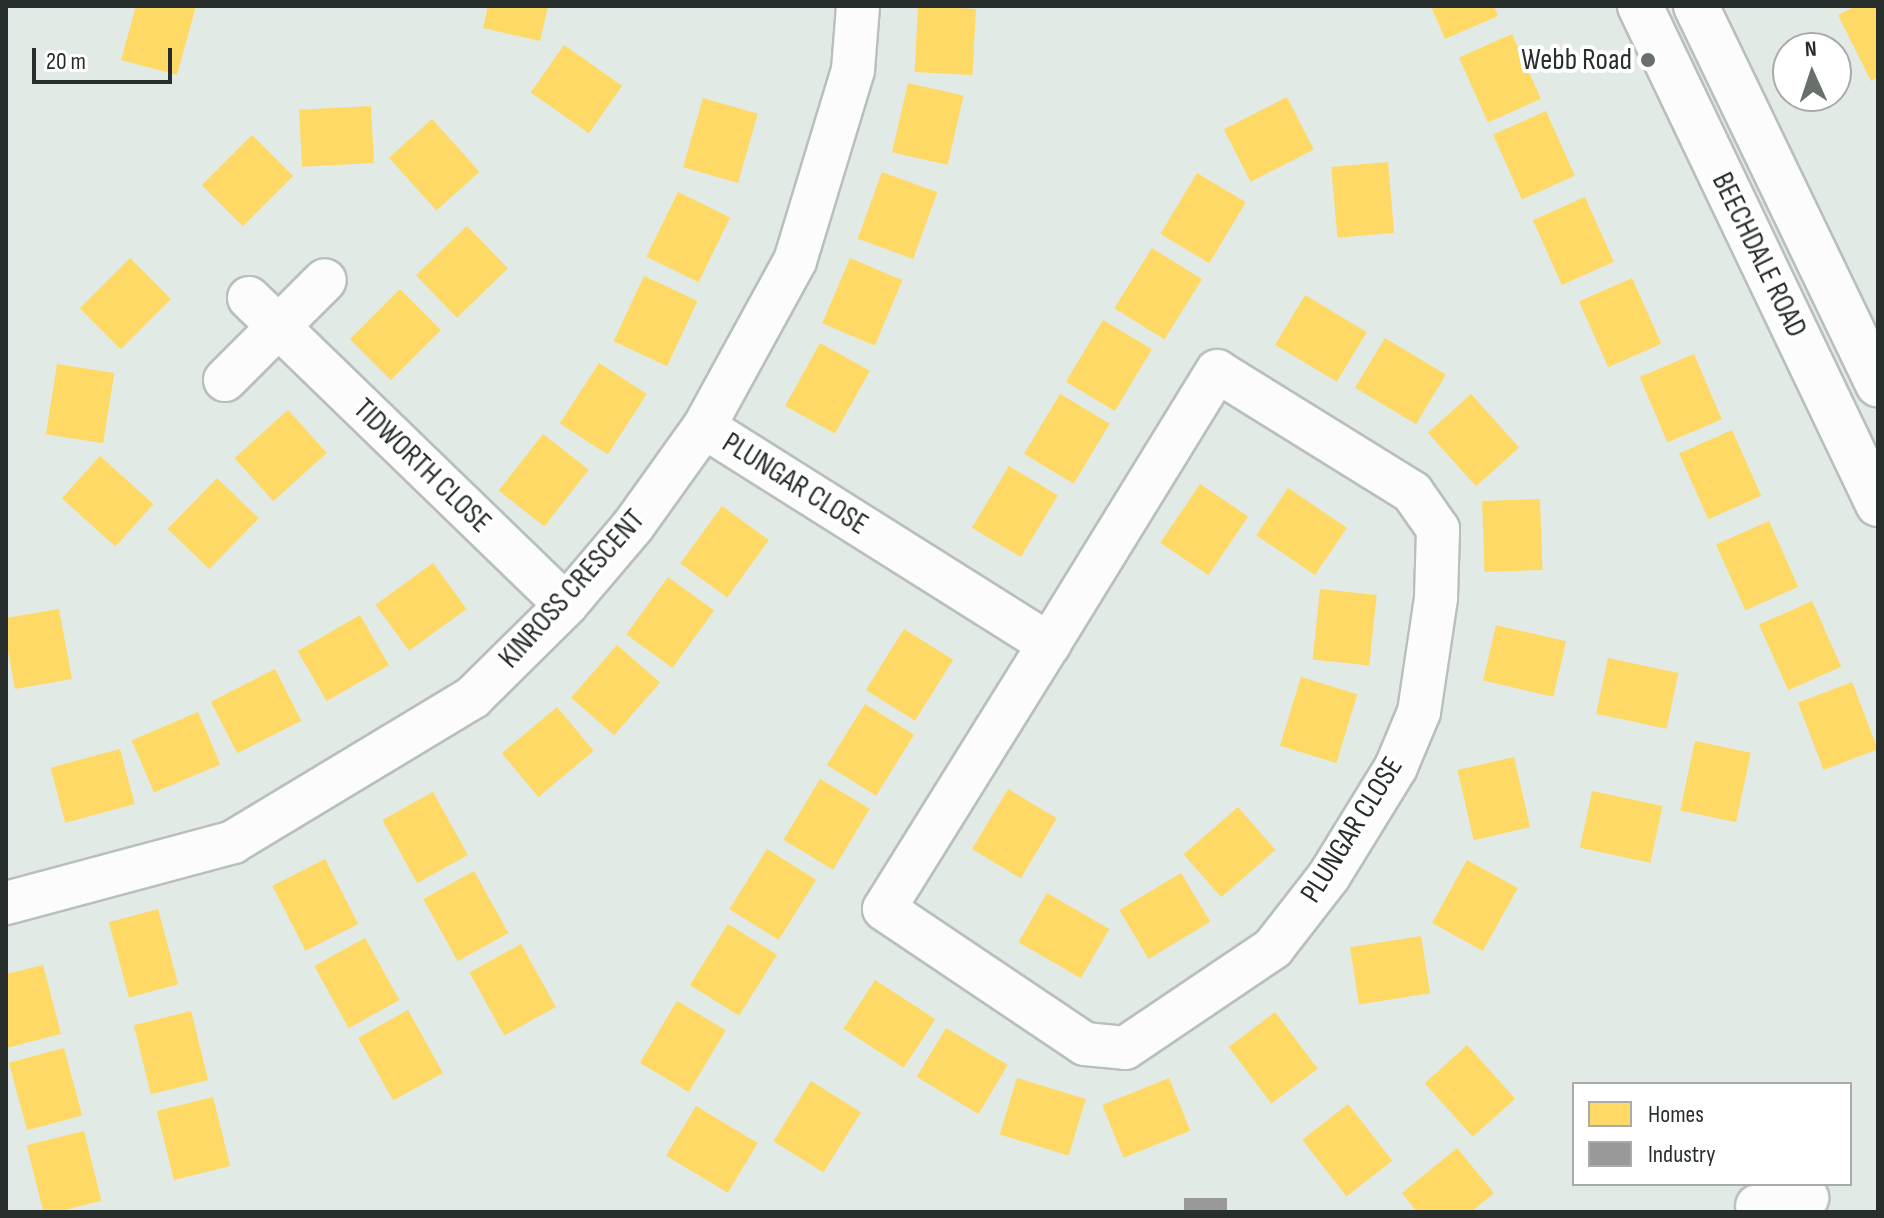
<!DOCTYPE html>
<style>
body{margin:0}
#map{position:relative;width:1884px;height:1218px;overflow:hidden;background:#e2eae6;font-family:"Sofia Sans Condensed",sans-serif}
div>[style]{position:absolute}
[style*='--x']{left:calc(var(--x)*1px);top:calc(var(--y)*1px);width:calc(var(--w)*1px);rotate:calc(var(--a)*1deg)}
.homes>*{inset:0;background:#ffd966;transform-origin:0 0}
.industry>*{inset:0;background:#999;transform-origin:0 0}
.roads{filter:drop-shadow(2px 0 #b9bfbc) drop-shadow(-2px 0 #b9bfbc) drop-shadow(0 2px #b9bfbc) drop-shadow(0 -2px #b9bfbc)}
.minor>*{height:42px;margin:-21px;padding:0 21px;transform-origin:21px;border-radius:21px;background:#fbfcfb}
.tertiary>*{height:44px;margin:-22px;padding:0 22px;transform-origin:22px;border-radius:22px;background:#fbfcfb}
.dots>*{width:22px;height:22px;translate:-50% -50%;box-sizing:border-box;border:4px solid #fff;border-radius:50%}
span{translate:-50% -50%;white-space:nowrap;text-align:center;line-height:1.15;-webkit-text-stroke:8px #fff;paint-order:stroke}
.poi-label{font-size:30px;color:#282e2b}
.right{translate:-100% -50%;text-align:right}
.street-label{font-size:30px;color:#282e2b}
.frame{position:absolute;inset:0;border:8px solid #282e2b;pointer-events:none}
.legend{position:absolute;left:1572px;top:1082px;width:280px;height:104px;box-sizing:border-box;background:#fff;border:2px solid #a9abaa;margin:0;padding:10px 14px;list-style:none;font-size:24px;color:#282e2b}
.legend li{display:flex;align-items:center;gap:16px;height:40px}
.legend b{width:40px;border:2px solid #a9abaa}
.north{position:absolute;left:1772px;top:32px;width:80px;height:80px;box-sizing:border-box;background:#fff;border:2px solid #a9abaa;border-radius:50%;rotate:357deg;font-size:22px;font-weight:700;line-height:32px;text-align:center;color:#282e2b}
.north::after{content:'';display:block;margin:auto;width:28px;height:36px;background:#69706c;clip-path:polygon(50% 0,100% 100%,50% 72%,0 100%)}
.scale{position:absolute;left:32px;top:48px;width:140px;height:36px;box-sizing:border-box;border:4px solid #282e2b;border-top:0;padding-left:10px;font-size:24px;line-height:28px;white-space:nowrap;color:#282e2b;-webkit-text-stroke:6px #fff;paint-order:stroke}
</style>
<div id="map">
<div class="homes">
<div style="clip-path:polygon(136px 6px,196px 6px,177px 75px,121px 60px)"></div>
<div style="clip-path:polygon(488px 6px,548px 6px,540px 41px,483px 28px)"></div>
<div style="left:918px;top:6px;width:58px;height:66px;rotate:3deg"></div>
<div style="clip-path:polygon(1431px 6px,1494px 6px,1498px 16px,1445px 39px)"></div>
<div style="clip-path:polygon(1856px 6px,1878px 6px,1878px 77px,1871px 81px,1838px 15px)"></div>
<div style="left:1512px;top:34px;width:71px;height:58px;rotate:66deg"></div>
<div style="left:564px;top:45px;width:71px;height:58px;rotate:35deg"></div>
<div style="left:908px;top:83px;width:57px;height:71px;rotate:13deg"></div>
<div style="left:1287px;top:97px;width:59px;height:71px;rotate:63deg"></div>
<div style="left:703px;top:98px;width:57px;height:72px;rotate:16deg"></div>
<div style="left:371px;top:106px;width:57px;height:72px;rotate:87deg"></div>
<div style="left:1546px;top:111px;width:71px;height:58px;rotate:66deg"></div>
<div style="left:432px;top:119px;width:71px;height:58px;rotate:48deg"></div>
<div style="left:252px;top:135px;width:58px;height:71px;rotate:45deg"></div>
<div style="left:1388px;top:162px;width:71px;height:57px;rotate:85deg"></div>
<div style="left:882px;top:172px;width:59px;height:71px;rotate:20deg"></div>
<div style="left:1197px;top:173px;width:57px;height:71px;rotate:31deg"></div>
<div style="left:678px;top:192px;width:58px;height:72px;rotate:26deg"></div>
<div style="left:1585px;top:197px;width:71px;height:57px;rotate:66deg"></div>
<div style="left:467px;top:226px;width:59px;height:71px;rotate:46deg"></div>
<div style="left:1152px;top:248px;width:59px;height:71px;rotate:32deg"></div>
<div style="left:130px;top:258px;width:58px;height:71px;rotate:45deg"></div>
<div style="left:850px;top:258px;width:57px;height:71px;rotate:23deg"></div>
<div style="left:644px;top:276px;width:59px;height:72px;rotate:25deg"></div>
<div style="left:1632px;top:278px;width:72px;height:58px;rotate:66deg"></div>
<div style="left:400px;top:289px;width:58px;height:71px;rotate:45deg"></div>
<div style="left:1305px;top:295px;width:72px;height:58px;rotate:31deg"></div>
<div style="left:1103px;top:320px;width:57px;height:72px;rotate:31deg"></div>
<div style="left:1385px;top:338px;width:71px;height:58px;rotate:31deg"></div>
<div style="left:820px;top:343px;width:57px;height:72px;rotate:29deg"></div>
<div style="left:1694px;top:354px;width:71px;height:59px;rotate:67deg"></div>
<div style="left:599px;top:363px;width:57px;height:72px;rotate:33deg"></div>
<div style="left:57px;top:364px;width:58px;height:71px;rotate:9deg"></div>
<div style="left:1060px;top:394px;width:58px;height:70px;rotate:31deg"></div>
<div style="left:1471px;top:394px;width:72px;height:58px;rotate:48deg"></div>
<div style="left:288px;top:410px;width:58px;height:72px;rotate:48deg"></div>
<div style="left:1732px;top:430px;width:72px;height:58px;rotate:66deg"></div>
<div style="left:543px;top:434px;width:58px;height:72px;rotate:38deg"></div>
<div style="left:100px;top:456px;width:72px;height:57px;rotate:42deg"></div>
<div style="left:1009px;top:466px;width:57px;height:72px;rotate:31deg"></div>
<div style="left:217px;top:478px;width:58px;height:71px;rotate:44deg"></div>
<div style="left:1200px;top:484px;width:58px;height:71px;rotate:34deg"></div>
<div style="left:1288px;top:488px;width:71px;height:57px;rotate:34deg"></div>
<div style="left:1540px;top:499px;width:71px;height:58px;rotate:88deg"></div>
<div style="left:722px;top:506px;width:58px;height:71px;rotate:36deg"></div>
<div style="left:1769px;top:521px;width:72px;height:58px;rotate:66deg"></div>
<div style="left:433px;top:563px;width:57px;height:71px;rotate:54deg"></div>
<div style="left:668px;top:577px;width:57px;height:71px;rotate:36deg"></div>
<div style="left:1320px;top:589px;width:57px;height:71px;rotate:6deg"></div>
<div style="left:1812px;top:601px;width:72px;height:58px;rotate:66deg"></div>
<div style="clip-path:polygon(59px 609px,72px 679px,15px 689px,6px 640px,6px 618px)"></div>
<div style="left:360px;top:615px;width:58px;height:72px;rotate:60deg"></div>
<div style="left:1496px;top:625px;width:72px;height:57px;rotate:13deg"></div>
<div style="left:904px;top:629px;width:58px;height:72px;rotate:32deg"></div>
<div style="left:617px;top:645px;width:57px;height:70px;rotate:41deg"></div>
<div style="left:1608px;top:658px;width:72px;height:57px;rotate:12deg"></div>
<div style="left:275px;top:669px;width:58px;height:72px;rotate:63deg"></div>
<div style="left:1301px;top:677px;width:59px;height:72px;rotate:17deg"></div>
<div style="left:1852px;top:682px;width:72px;height:58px;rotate:69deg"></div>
<div style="left:865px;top:704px;width:58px;height:72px;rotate:32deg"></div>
<div style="left:557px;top:707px;width:57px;height:72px;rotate:50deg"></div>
<div style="left:198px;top:712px;width:57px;height:72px;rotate:67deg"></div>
<div style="left:1695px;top:741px;width:57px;height:71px;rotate:12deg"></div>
<div style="left:120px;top:749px;width:57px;height:72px;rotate:75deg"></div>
<div style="left:1514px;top:757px;width:72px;height:58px;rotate:77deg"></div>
<div style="left:820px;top:779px;width:58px;height:71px;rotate:31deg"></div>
<div style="left:1008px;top:789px;width:57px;height:70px;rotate:31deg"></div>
<div style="left:1592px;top:791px;width:72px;height:58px;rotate:12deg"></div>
<div style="left:433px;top:792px;width:72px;height:58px;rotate:61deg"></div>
<div style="left:1238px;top:807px;width:57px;height:72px;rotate:49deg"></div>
<div style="left:767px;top:849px;width:58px;height:71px;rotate:32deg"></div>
<div style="left:325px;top:859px;width:73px;height:59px;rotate:63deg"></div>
<div style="left:1467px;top:860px;width:58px;height:72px;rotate:29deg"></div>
<div style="left:474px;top:871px;width:71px;height:58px;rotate:61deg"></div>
<div style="left:1181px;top:873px;width:57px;height:72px;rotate:59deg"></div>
<div style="left:1047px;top:893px;width:72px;height:57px;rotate:30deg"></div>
<div style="left:158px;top:909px;width:78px;height:51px;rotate:75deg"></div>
<div style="left:728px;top:924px;width:58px;height:72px;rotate:32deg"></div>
<div style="left:1421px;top:936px;width:58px;height:72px;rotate:81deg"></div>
<div style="left:365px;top:938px;width:71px;height:58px;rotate:61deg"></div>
<div style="left:521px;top:944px;width:72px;height:59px;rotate:61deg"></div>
<div style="clip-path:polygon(43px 965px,61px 1034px,6px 1048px,6px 974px)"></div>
<div style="left:875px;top:980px;width:72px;height:58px;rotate:33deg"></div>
<div style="left:677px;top:1001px;width:57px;height:72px;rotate:31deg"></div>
<div style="left:408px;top:1010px;width:72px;height:57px;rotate:61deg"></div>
<div style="left:191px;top:1011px;width:71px;height:59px;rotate:76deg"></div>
<div style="left:1275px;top:1012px;width:71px;height:58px;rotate:53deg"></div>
<div style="left:946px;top:1028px;width:72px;height:57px;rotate:31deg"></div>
<div style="left:1467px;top:1045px;width:72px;height:57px;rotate:48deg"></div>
<div style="left:64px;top:1048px;width:70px;height:57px;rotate:75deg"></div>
<div style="left:1017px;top:1078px;width:72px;height:59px;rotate:17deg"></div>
<div style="left:1169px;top:1078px;width:57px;height:72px;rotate:68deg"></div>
<div style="left:811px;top:1081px;width:59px;height:71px;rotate:32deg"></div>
<div style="left:213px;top:1097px;width:71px;height:58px;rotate:76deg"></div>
<div style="left:1348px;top:1104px;width:72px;height:58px;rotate:52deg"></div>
<div style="left:696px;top:1106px;width:72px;height:58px;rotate:31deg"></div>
<div style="left:84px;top:1131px;width:72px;height:59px;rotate:76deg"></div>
<div style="clip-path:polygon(1457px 1148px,1494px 1193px,1471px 1212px,1417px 1212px,1402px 1193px)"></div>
</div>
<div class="industry">
<div style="left:1184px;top:1198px;width:43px;height:14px"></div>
</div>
<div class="roads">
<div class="minor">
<div style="--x:249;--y:298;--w:441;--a:44.1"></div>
<div style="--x:225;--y:380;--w:141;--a:-45"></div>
<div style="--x:704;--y:427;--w:408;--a:32.2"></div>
<div style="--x:1049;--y:644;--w:312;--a:121.9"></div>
<div style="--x:884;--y:909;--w:242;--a:33.9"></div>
<div style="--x:1085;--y:1044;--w:40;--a:5.7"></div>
<div style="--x:1125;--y:1048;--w:179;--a:-34"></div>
<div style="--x:1273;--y:948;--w:91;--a:-52.1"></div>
<div style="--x:1329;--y:876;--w:128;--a:-58.4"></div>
<div style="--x:1396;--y:767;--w:60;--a:-67.3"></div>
<div style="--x:1419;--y:712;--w:115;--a:-81.5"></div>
<div style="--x:1436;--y:598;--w:69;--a:-88.3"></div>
<div style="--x:1438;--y:529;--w:45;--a:-125.1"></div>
<div style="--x:1412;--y:492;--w:229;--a:-148.2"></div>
<div style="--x:1217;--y:371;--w:321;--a:121.6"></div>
<div style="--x:6;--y:903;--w:235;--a:-15"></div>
<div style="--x:233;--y:842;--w:280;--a:-31.1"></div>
<div style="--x:473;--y:697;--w:131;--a:-44.7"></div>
<div style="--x:566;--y:605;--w:104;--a:-49.7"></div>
<div style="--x:633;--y:526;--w:122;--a:-54.4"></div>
<div style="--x:704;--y:427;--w:189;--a:-61.3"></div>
<div style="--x:795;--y:261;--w:200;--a:-73.1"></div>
<div style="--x:853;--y:70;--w:64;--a:-85.5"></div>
<div style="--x:1757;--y:1206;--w:51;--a:-9.1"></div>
</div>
<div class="tertiary">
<div style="--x:1640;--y:6;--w:552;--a:64.46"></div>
<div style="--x:1696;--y:6;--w:420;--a:64.3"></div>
</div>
</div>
<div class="dots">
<div style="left:1648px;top:60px;background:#69706c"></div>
</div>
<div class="poi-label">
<span class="right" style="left:1632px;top:60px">Webb Road</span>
</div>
<div class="street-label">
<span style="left:1759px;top:255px;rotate:64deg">BEECHDALE ROAD</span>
<span style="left:422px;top:466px;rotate:44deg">TIDWORTH CLOSE</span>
<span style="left:795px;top:484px;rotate:32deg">PLUNGAR CLOSE</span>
<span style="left:572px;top:589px;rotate:-48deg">KINROSS CRESCENT</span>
<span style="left:1352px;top:830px;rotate:-58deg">PLUNGAR CLOSE</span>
</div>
<div class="frame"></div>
<ul class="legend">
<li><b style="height:22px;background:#ffd966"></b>Homes</li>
<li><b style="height:22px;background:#999"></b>Industry</li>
</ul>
<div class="north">N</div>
<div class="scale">20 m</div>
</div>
